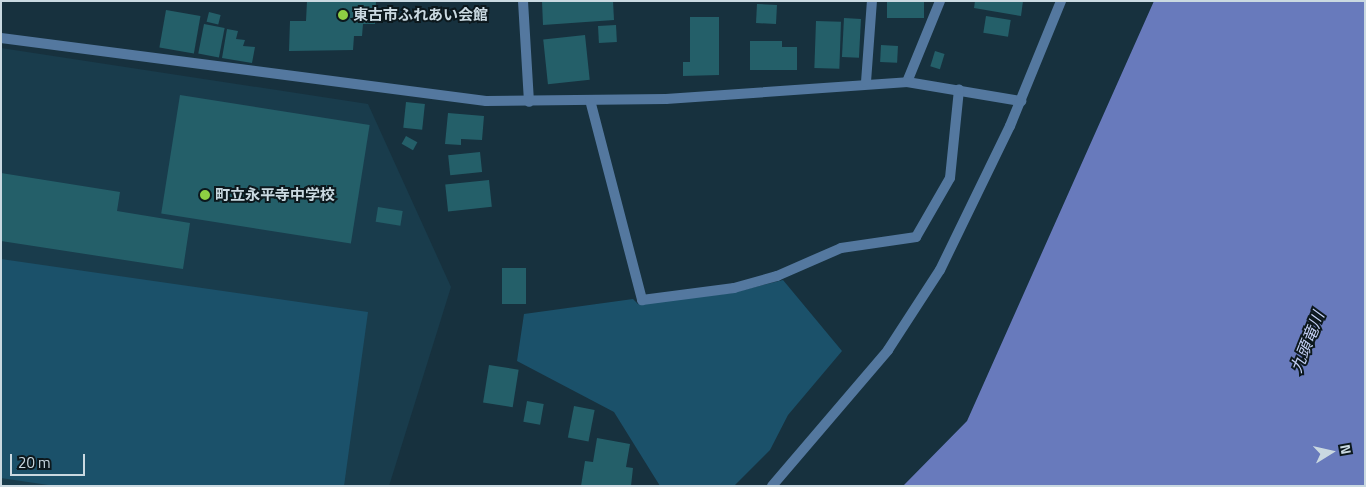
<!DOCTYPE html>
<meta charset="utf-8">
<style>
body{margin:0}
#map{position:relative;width:1366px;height:487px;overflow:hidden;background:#17313e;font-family:"Titillium Web","Noto Sans JP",sans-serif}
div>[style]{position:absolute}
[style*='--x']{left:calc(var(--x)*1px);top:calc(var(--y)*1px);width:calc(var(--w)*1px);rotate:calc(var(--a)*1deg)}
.built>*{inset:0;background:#193c4c}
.green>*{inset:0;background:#1b516a}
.water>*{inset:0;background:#687abc}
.building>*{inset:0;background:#245f69;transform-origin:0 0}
.minor>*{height:10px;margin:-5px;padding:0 5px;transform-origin:5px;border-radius:5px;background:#54789f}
.dots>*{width:14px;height:14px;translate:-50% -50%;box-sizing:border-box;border:2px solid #0c181d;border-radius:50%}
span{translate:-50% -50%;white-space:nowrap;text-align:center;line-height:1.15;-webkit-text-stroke:4px #0c181d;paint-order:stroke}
.poi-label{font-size:15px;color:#cad9e1;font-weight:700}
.left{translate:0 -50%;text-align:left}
.water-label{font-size:16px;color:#c6d2f7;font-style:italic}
.frame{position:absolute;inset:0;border:2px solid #cad9e1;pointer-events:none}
.north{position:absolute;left:1306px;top:427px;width:50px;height:50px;-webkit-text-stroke:4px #0c181d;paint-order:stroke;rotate:80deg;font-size:14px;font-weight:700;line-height:20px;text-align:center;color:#cad9e1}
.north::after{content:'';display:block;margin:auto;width:18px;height:22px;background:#cad9e1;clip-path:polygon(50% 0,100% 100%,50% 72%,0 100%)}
.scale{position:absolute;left:10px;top:454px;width:75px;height:22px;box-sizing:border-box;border:2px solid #cad9e1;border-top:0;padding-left:6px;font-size:15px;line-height:18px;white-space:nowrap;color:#cad9e1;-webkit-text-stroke:4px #0c181d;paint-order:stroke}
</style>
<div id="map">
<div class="built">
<div style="clip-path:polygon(1px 48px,368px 104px,451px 287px,389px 486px,1px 486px)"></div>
</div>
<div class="green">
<div style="clip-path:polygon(1px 259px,368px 312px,344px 486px,55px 486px,1px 478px)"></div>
<div style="clip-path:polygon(783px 280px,842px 351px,788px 415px,770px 450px,734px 486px,660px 486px,614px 412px,517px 361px,524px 314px,633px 299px,638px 304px,732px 293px)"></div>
</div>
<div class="water">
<div style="clip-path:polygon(1154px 1px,1365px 1px,1365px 486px,903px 486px,967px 421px)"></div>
</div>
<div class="building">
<div style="clip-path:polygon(307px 1px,376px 1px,375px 24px,363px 24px,362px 36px,354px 36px,353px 50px,289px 51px,290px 21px,306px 21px)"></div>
<div style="clip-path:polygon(542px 1px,613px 1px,614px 20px,543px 25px)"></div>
<div style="left:887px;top:1px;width:37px;height:17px"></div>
<div style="clip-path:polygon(975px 1px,1023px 1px,1021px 16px,974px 8px)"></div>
<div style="left:757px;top:4px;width:20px;height:19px;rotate:3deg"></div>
<div style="left:166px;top:10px;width:35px;height:38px;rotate:10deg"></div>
<div style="left:209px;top:12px;width:12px;height:10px;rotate:14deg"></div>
<div style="left:986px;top:16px;width:25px;height:17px;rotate:9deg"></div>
<div style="clip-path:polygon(690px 17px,719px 17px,719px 75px,683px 76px,683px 62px,690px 62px)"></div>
<div style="left:844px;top:18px;width:17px;height:39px;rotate:3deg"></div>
<div style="left:816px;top:21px;width:25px;height:47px;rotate:2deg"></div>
<div style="left:204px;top:24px;width:21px;height:30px;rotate:11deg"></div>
<div style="left:616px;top:25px;width:17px;height:18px;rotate:87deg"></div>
<div style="clip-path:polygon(227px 29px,238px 31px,236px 39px,245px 40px,243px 46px,255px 47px,252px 63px,222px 58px)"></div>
<div style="left:585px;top:35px;width:45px;height:42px;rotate:84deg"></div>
<div style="clip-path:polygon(750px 41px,782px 41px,782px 47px,797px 47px,797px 70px,750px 70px)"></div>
<div style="left:881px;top:45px;width:17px;height:17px;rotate:3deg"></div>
<div style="left:935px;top:51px;width:10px;height:16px;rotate:17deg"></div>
<div style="left:180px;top:95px;width:192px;height:120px;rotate:9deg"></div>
<div style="left:406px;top:102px;width:19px;height:26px;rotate:6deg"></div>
<div style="clip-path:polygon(448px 113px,484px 116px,482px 140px,461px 139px,461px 145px,445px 144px)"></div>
<div style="left:406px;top:136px;width:13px;height:9px;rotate:29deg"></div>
<div style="left:480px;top:152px;width:20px;height:32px;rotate:84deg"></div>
<div style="clip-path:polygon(1px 173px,120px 192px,117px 211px,190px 223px,183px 269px,1px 241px)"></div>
<div style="left:489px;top:180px;width:27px;height:44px;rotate:84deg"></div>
<div style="left:378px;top:207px;width:25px;height:15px;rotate:9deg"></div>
<div style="left:502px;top:268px;width:24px;height:36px"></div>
<div style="left:489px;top:365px;width:30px;height:38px;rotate:9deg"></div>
<div style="left:527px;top:401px;width:17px;height:21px;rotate:10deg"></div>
<div style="left:574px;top:406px;width:21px;height:32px;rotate:11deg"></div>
<div style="clip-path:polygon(597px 438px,630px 444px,626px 467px,633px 468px,631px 486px,581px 486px,585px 461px,593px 462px)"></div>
</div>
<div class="minor">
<div style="--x:523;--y:1;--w:101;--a:86.6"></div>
<div style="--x:1;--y:38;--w:489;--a:7.4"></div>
<div style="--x:486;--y:101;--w:180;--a:-0.6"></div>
<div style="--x:666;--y:99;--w:242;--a:-4"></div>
<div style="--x:907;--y:82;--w:87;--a:-67.8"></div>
<div style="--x:866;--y:82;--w:81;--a:-85.8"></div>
<div style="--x:907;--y:82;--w:116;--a:9.5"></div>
<div style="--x:590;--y:100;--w:207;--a:75.4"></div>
<div style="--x:642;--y:300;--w:93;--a:-7.4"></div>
<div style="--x:734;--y:288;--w:45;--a:-15.6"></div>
<div style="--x:777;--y:276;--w:70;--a:-23.6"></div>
<div style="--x:841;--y:248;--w:76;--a:-8.3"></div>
<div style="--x:916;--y:237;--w:68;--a:-60"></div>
<div style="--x:950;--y:178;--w:89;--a:-84.2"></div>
<div style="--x:772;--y:486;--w:179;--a:-49.5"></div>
<div style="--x:888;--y:350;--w:95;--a:-57"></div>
<div style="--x:940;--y:270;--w:160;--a:-64.1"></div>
<div style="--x:1010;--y:126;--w:135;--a:-67.8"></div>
</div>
<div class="dots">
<div style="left:343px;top:15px;background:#8ece43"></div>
<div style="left:205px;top:195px;background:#8ece43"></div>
</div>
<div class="poi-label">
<span class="left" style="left:353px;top:15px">東古市ふれあい会館</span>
<span class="left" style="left:215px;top:195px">町立永平寺中学校</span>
</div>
<div class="water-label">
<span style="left:1307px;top:342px;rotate:-68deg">九頭竜川</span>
</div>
<div class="frame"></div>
<div class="north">N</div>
<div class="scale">20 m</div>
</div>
